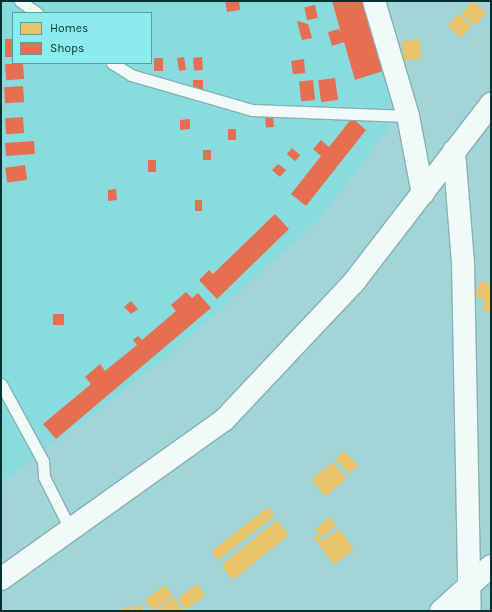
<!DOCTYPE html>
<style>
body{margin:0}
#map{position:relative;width:492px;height:612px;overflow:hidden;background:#a1d5d7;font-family:Karla,sans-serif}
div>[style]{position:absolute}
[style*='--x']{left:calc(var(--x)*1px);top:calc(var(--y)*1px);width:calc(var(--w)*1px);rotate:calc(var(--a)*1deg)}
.built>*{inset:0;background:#88dcde}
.homes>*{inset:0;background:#e9c46a;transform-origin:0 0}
.shops>*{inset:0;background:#e76f51;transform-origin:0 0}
.roads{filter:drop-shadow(1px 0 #86b1b2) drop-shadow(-1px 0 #86b1b2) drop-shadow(0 1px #86b1b2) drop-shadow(0 -1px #86b1b2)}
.service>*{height:11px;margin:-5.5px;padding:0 5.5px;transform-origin:5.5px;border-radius:5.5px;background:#f1f9f9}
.minor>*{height:22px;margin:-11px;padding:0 11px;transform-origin:11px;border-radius:11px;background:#f1f9f9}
.tertiary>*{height:22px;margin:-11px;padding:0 11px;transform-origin:11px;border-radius:11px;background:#f1f9f9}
span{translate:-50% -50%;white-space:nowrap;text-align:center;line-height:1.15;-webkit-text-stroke:4px #8bebed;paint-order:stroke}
.frame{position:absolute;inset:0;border:2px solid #043132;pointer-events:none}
.legend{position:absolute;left:12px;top:12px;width:140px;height:52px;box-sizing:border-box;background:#8bebed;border:1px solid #55a1a2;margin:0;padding:5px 7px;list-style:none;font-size:12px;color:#043132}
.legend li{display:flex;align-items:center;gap:8px;height:20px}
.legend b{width:20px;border:1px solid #55a1a2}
</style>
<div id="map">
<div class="built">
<div style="clip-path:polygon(evenodd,1px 1px,368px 1px,392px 65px,388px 130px,314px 225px,167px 357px,1px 484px,1px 1px,13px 13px,151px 13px,151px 63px,13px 63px,13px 13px)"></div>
</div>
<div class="homes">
<div style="left:472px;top:1px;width:18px;height:17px;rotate:38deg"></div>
<div style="left:459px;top:14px;width:18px;height:16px;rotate:45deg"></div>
<div style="left:420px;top:40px;width:19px;height:18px;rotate:87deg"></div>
<div style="clip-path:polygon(480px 281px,491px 284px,491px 313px,482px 310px,485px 300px,475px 296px)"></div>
<div style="left:344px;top:451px;width:20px;height:12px;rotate:45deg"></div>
<div style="left:333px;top:462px;width:22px;height:28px;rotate:51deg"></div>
<div style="left:268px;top:507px;width:11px;height:72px;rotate:52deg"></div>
<div style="left:330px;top:517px;width:11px;height:19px;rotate:52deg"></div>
<div style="left:277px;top:520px;width:19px;height:72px;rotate:51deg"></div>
<div style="clip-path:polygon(339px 529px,354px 549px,334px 565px,313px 537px,317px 535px,322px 541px)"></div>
<div style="left:197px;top:584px;width:14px;height:24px;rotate:54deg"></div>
<div style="left:165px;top:585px;width:14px;height:25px;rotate:54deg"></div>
<div style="clip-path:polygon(174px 598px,183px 611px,156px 611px)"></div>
<div style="clip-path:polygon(140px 604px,144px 611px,119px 611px,129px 605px,132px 610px)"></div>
</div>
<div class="shops">
<div style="clip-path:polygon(225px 1px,239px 1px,240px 10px,227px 12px)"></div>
<div style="clip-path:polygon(332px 1px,363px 1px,383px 71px,355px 80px,344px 42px,332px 46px,328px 32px,339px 29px,341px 33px)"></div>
<div style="left:315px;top:5px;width:13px;height:11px;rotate:77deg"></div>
<div style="clip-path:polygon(297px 21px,308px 24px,312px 38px,302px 40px)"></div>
<div style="left:5px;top:39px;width:8px;height:18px"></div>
<div style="left:184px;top:57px;width:13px;height:7px;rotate:81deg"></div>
<div style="left:202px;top:57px;width:13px;height:9px;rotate:86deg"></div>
<div style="left:154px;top:58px;width:9px;height:13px"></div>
<div style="clip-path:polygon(304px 59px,305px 73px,293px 74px,291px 61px)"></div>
<div style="left:23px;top:63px;width:16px;height:18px;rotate:86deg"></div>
<div style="left:335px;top:78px;width:22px;height:17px;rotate:82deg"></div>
<div style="left:193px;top:80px;width:10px;height:10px"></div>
<div style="left:313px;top:80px;width:20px;height:14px;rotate:84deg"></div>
<div style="left:23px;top:86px;width:16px;height:19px;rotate:86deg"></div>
<div style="left:273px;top:116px;width:11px;height:8px;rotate:85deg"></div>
<div style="left:23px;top:117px;width:16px;height:18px;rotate:86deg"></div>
<div style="clip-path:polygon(352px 118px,366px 130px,306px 206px,291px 194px,321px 156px,313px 149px,321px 140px,329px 147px)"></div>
<div style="clip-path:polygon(190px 119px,190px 129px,180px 130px,180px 120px)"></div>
<div style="left:228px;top:129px;width:8px;height:11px"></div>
<div style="left:34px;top:141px;width:13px;height:29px;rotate:86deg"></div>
<div style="left:292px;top:148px;width:11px;height:8px;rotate:41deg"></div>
<div style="left:203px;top:150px;width:8px;height:10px"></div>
<div style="left:148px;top:160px;width:8px;height:12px"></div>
<div style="clip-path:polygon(278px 164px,286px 170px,280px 177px,272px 170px)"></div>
<div style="left:25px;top:165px;width:15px;height:20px;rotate:82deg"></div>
<div style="clip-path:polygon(116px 189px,117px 200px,108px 201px,108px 190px)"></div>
<div style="left:195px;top:200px;width:7px;height:11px"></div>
<div style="clip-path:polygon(275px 214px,289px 229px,217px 299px,199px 280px,209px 270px,213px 274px)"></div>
<div style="clip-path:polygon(186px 292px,192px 298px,198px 293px,211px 308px,56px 439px,43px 424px,91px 384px,85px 377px,100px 364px,105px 371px,137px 345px,133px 340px,138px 336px,142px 340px,176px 311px,171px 305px)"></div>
<div style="clip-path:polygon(131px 301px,138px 309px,131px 314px,124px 307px)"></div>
<div style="left:64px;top:314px;width:11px;height:11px;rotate:90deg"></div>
</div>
<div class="roads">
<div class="service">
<div style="--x:20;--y:1;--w:21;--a:35"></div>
<div style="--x:112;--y:63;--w:22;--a:32"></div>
<div style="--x:131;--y:75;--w:126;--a:16.1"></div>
<div style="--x:252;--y:110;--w:156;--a:2.2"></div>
<div style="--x:1;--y:384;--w:88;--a:61.4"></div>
<div style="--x:43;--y:461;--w:16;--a:86"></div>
<div style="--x:44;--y:477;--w:56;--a:63.4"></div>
</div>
<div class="minor">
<div style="--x:374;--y:1;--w:120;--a:73.5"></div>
<div style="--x:408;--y:116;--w:79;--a:79.1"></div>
<div style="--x:454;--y:151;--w:111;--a:85.4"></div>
<div style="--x:463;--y:262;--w:349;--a:88.9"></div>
<div style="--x:441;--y:611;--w:67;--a:-42"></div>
</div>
<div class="tertiary">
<div style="--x:1;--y:579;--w:274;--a:-35.5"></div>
<div style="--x:224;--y:420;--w:190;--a:-46.7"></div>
<div style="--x:354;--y:282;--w:225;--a:-52.4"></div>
</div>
</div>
<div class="frame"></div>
<ul class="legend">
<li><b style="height:11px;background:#e9c46a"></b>Homes</li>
<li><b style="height:11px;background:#e76f51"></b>Shops</li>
</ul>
</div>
